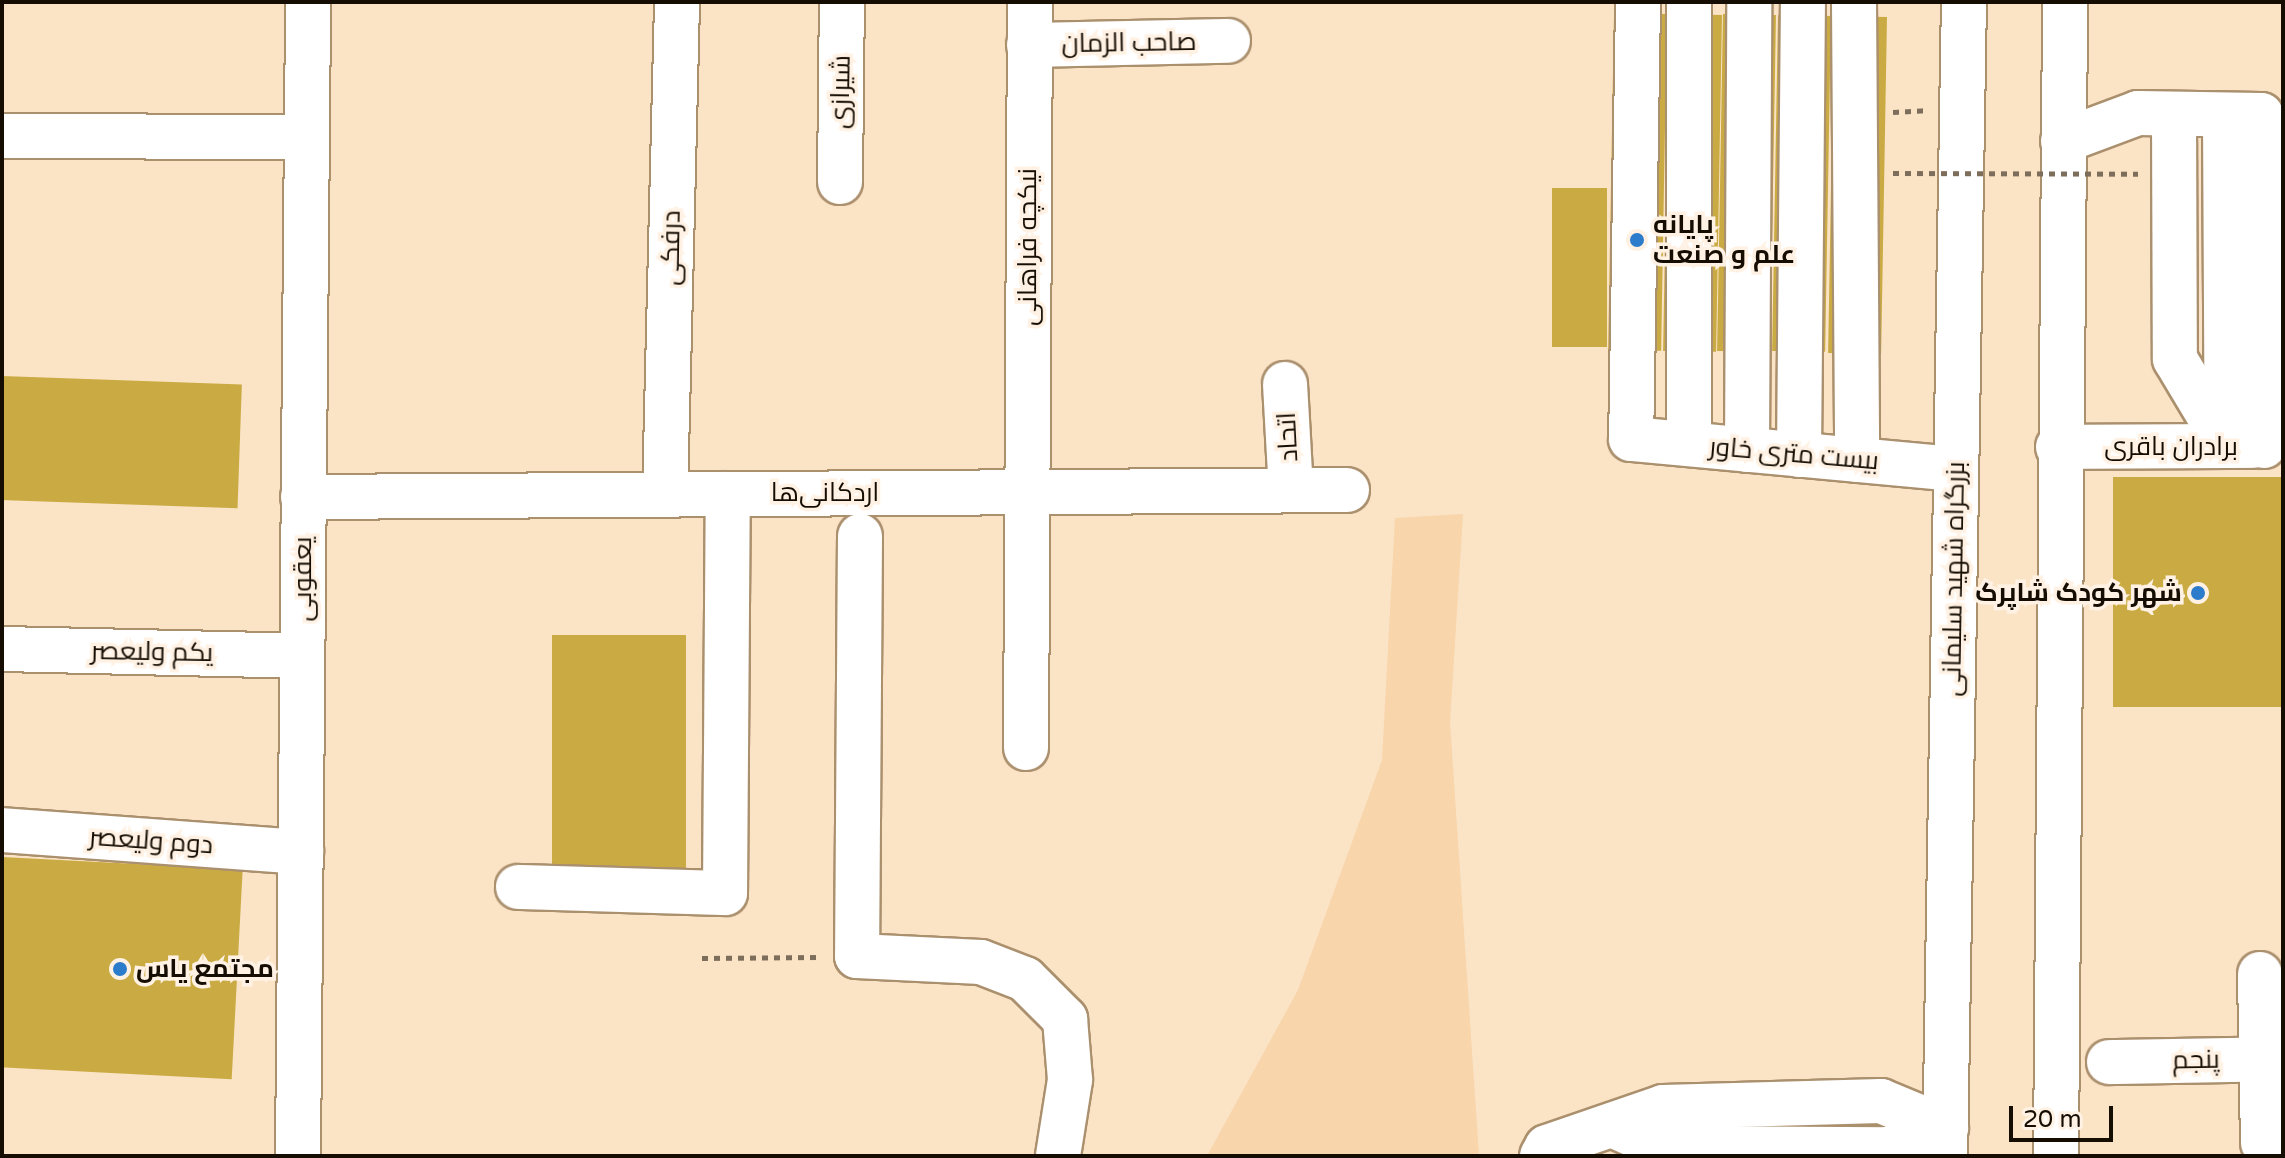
<!DOCTYPE html>
<meta charset="utf-8">
<style>
body{margin:0}
#map{position:relative;width:2285px;height:1158px;overflow:hidden;background:#fbe3c6;font-family:"Varela Round",Cairo,sans-serif}
div>[style]{position:absolute}
[style*='--x']{left:calc(var(--x)*1px);top:calc(var(--y)*1px);width:calc(var(--w)*1px);rotate:calc(var(--a)*1deg)}
.built>*{inset:0;background:#f8d5ab}
.building>*{inset:0;background:#caab43;transform-origin:0 0}
.path>*{height:5px;margin-top:-2.5px;transform-origin:0;background:repeating-linear-gradient(90deg,#7d6d5b 0 6px,transparent 0 12px)}
.roads{filter:drop-shadow(2px 0 #ab906e) drop-shadow(-2px 0 #ab906e) drop-shadow(0 2px #ab906e) drop-shadow(0 -2px #ab906e)}
.minor>*{height:44px;margin:-22px;padding:0 22px;transform-origin:22px;border-radius:22px;background:#fff}
.highway>*{height:44px;margin:-22px;padding:0 22px;transform-origin:22px;border-radius:22px;background:#fff}
.path-bridge>*{height:5px;margin-top:-2.5px;transform-origin:0;background:repeating-linear-gradient(90deg,#7d6d5b 0 6px,transparent 0 12px)}
.dots>*{width:22px;height:22px;translate:-50% -50%;box-sizing:border-box;border:4px solid #fff2e4;border-radius:50%}
span{translate:-50% -50%;white-space:nowrap;text-align:center;line-height:1.15;-webkit-text-stroke:7px #fff2e4;paint-order:stroke}
.street-label{font-size:26px;color:#150c02}
.poi-label{font-size:26px;color:#150c02;font-weight:700}
.left{translate:0 -50%;text-align:left}
.right{translate:-100% -50%;text-align:right}
.frame{position:absolute;inset:0;border:4px solid #150c02;pointer-events:none}
.scale{position:absolute;left:2009px;top:1106px;width:104px;height:36px;box-sizing:border-box;border:4px solid #150c02;border-top:0;padding-left:10px;font-size:24px;line-height:28px;white-space:nowrap;color:#150c02;-webkit-text-stroke:6px #fff2e4;paint-order:stroke}
</style>
<div id="map">
<div class="built">
<div style="clip-path:polygon(1463px 514px,1450px 722px,1479px 1156px,1207px 1156px,1298px 990px,1382px 760px,1395px 518px)"></div>
</div>
<div class="building">
<div style="left:1614px;top:13px;width:53px;height:337px;rotate:1deg"></div>
<div style="left:1669px;top:14px;width:53px;height:337px;rotate:1deg"></div>
<div style="left:1723px;top:14px;width:53px;height:337px;rotate:1deg"></div>
<div style="left:1778px;top:15px;width:53px;height:336px;rotate:1deg"></div>
<div style="left:1834px;top:16px;width:53px;height:337px;rotate:1deg"></div>
<div style="left:1607px;top:188px;width:159px;height:55px;rotate:90deg"></div>
<div style="left:2px;top:376px;width:240px;height:124px;rotate:2deg"></div>
<div style="left:2283px;top:477px;width:230px;height:170px;rotate:90deg"></div>
<div style="left:552px;top:635px;width:134px;height:236px"></div>
<div style="left:2px;top:857px;width:241px;height:210px;rotate:3deg"></div>
</div>
<div class="path">
<div style="--x:1893;--y:112;--w:33;--a:-3"></div>
<div style="--x:702;--y:958;--w:118;--a:-0.5"></div>
</div>
<div class="roads">
<div class="minor">
<div style="--x:1638;--y:2;--w:437;--a:90.9"></div>
<div style="--x:1631;--y:439;--w:326;--a:5.3"></div>
<div style="--x:1689;--y:2;--w:442;--a:90"></div>
<div style="--x:1854;--y:2;--w:458;--a:89.6"></div>
<div style="--x:1029;--y:45;--w:199;--a:-1.2"></div>
<div style="--x:2174;--y:114;--w:245;--a:89.8"></div>
<div style="--x:2175;--y:359;--w:101;--a:59.1"></div>
<div style="--x:2225;--y:115;--w:329;--a:89.7"></div>
<div style="--x:2;--y:136;--w:305;--a:0.2"></div>
<div style="--x:2063;--y:141;--w:80;--a:-20.5"></div>
<div style="--x:2138;--y:113;--w:123;--a:0.9"></div>
<div style="--x:2261;--y:115;--w:331;--a:89.5"></div>
<div style="--x:840;--y:182;--w:180;--a:-89.4"></div>
<div style="--x:1285;--y:384;--w:106;--a:86.8"></div>
<div style="--x:2058;--y:447;--w:195;--a:-0.3"></div>
<div style="--x:1747;--y:450;--w:448;--a:-89.7"></div>
<div style="--x:1799;--y:455;--w:453;--a:-89.5"></div>
<div style="--x:665;--y:494;--w:492;--a:-88.6"></div>
<div style="--x:303;--y:497;--w:1044;--a:-0.38"></div>
<div style="--x:860;--y:536;--w:420;--a:90.4"></div>
<div style="--x:857;--y:956;--w:124;--a:2.8"></div>
<div style="--x:981;--y:962;--w:47;--a:21.1"></div>
<div style="--x:1025;--y:979;--w:57;--a:45"></div>
<div style="--x:1065;--y:1019;--w:61;--a:85.3"></div>
<div style="--x:1070;--y:1080;--w:77;--a:99"></div>
<div style="--x:2;--y:649;--w:300;--a:1.3"></div>
<div style="--x:1026;--y:748;--w:746;--a:-89.69"></div>
<div style="--x:2;--y:830;--w:300;--a:4.2"></div>
<div style="--x:518;--y:887;--w:207;--a:1.7"></div>
<div style="--x:725;--y:893;--w:399;--a:-89.6"></div>
<div style="--x:2260;--y:974;--w:169;--a:89"></div>
<div style="--x:2109;--y:1062;--w:174;--a:-1"></div>
<div style="--x:1612;--y:1125;--w:56;--a:24.3"></div>
<div style="--x:1663;--y:1148;--w:226;--a:0.3"></div>
<div style="--x:1889;--y:1149;--w:61;--a:-20.2"></div>
<div style="--x:298;--y:1156;--w:1154;--a:-89.5"></div>
<div style="--x:1542;--y:1156;--w:10;--a:-61"></div>
<div style="--x:1547;--y:1147;--w:123;--a:-19"></div>
<div style="--x:1663;--y:1107;--w:218;--a:-1.6"></div>
<div style="--x:1881;--y:1101;--w:70;--a:22.6"></div>
</div>
<div class="highway">
<div style="--x:1945;--y:1156;--w:1154;--a:-89.06"></div>
<div style="--x:2056;--y:1156;--w:1154;--a:-89.55"></div>
</div>
</div>
<div class="path-bridge">
<div style="--x:1893;--y:173;--w:245;--a:0.2"></div>
</div>
<div class="dots">
<div style="left:1637px;top:240px;background:#2d7bcb"></div>
<div style="left:2198px;top:593px;background:#2d7bcb"></div>
<div style="left:120px;top:969px;background:#2d7bcb"></div>
</div>
<div class="street-label">
<span style="left:1129px;top:43px;rotate:-1deg">صاحب الزمان</span>
<span style="left:841px;top:92px;rotate:-89deg">شیرازی</span>
<span style="left:1028px;top:247px;rotate:-90deg">نیکچه فراهانی</span>
<span style="left:671px;top:248px;rotate:-89deg">درفکی</span>
<span style="left:1288px;top:437px;rotate:-93deg">اتحاد</span>
<span style="left:2171px;top:447px">برادران باقری</span>
<span style="left:1794px;top:454px;rotate:5deg">بیست متری خاور</span>
<span style="left:825px;top:493px">اردکانی‌ها</span>
<span style="left:303px;top:579px;rotate:-90deg">یعقوبی</span>
<span style="left:1954px;top:579px;rotate:-89deg">بزرگراه شهید سلیمانی</span>
<span style="left:152px;top:652px;rotate:1deg">یکم ولیعصر</span>
<span style="left:151px;top:841px;rotate:4deg">دوم ولیعصر</span>
<span style="left:2196px;top:1060px;rotate:-1deg">پنجم</span>
</div>
<div class="poi-label">
<span class="left" style="left:1653px;top:240px">پایانه<br>علم و صنعت</span>
<span class="right" style="left:2182px;top:593px">شهر کودک شاپرک</span>
<span class="left" style="left:136px;top:969px">مجتمع یاس</span>
</div>
<div class="frame"></div>
<div class="scale">20 m</div>
</div>
